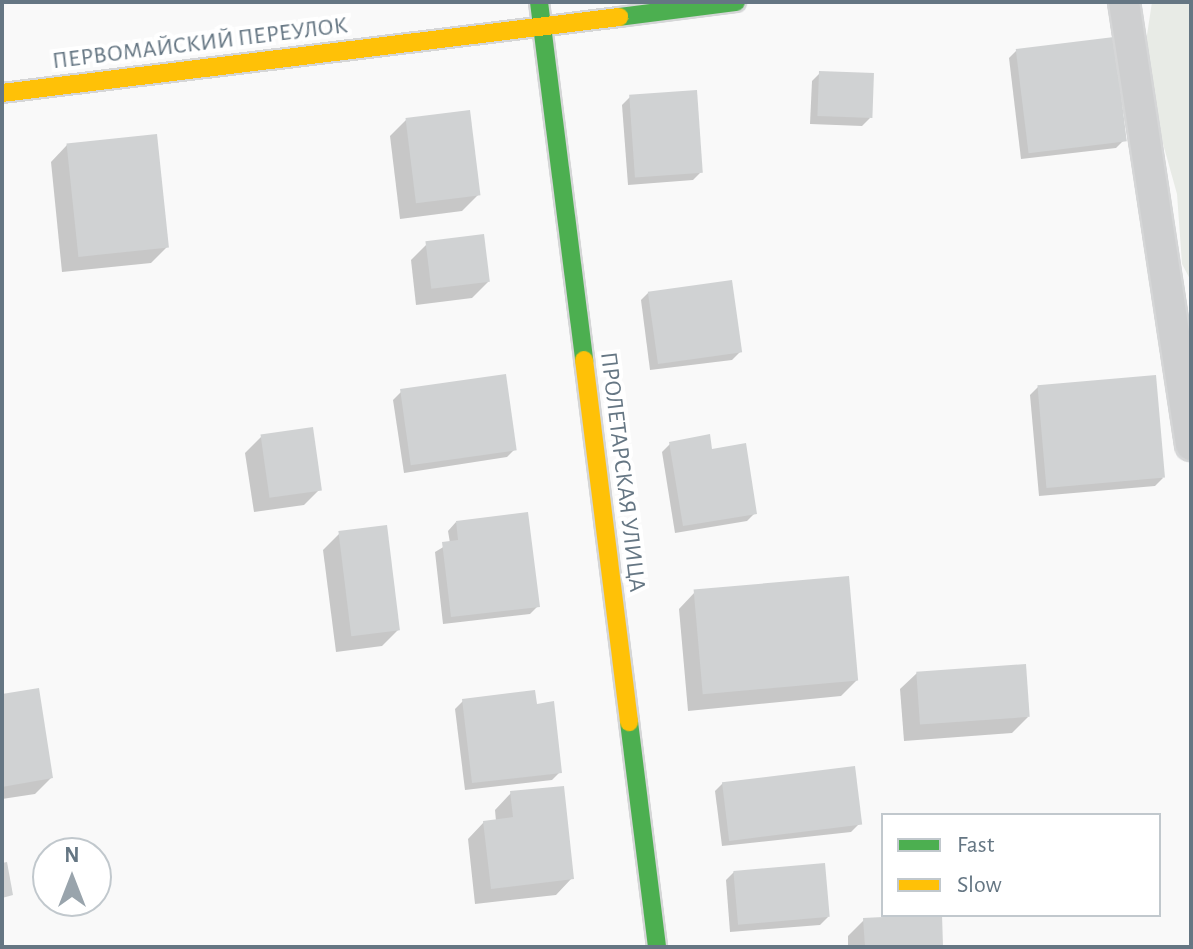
<!DOCTYPE html>
<meta charset="utf-8">
<style>
body{margin:0}
#map{position:relative;width:1193px;height:949px;overflow:hidden;background:#f9f9f9;font-family:"Alegreya Sans",sans-serif}
div>[style]{position:absolute}
[style*='--x']{left:calc(var(--x)*1px);top:calc(var(--y)*1px);width:calc(var(--w)*1px);rotate:calc(var(--a)*1deg)}
.green>*{inset:0;background:#e8ebe6}
.shadow>*{inset:0;background:#0003}
.building>*{inset:0;background:#d0d2d3;transform-origin:0 0}
.roads{filter:drop-shadow(2px 0 #d5d6d7) drop-shadow(-2px 0 #d5d6d7) drop-shadow(0 2px #d5d6d7) drop-shadow(0 -2px #d5d6d7)}
.lane>*{height:30px;margin:-15px;padding:0 15px;transform-origin:15px;border-radius:15px;background:#cecfd0}
.fast>*{height:18px;margin:-9px;padding:0 9px;transform-origin:9px;border-radius:9px;background:#4caf50}
.slow>*{height:18px;margin:-9px;padding:0 9px;transform-origin:9px;border-radius:9px;background:#ffc107}
span{translate:-50% -50%;white-space:nowrap;text-align:center;line-height:1.15;-webkit-text-stroke:8px #fff;paint-order:stroke}
.street-label{font-size:24px;color:#657683}
.frame{position:absolute;inset:0;border:4px solid #657683;pointer-events:none}
.legend{position:absolute;left:881px;top:813px;width:280px;height:104px;box-sizing:border-box;background:#fff;border:2px solid #c1c8cd;margin:0;padding:10px 14px;list-style:none;font-size:24px;color:#657683}
.legend li{display:flex;align-items:center;gap:16px;height:40px}
.legend b{width:40px;border:2px solid #c1c8cd}
.north{position:absolute;left:32px;top:837px;width:80px;height:80px;box-sizing:border-box;background:#fff;border:2px solid #c1c8cd;border-radius:50%;rotate:0deg;font-size:22px;font-weight:700;line-height:32px;text-align:center;color:#657683}
.north::after{content:'';display:block;margin:auto;width:28px;height:36px;background:#99a4ac;clip-path:polygon(50% 0,100% 100%,50% 72%,0 100%)}
</style>
<div id="map">
<div class="green">
<div style="clip-path:polygon(1152px 2px,1191px 2px,1191px 281px,1182px 264px,1177px 194px,1155px 115px,1145px 48px)"></div>
</div>
<div class="shadow">
<div style="clip-path:polygon(1017px 50px,1124px 140px,1116px 148px,1021px 159px,1009px 58px)"></div>
<div style="clip-path:polygon(820px 73px,870px 118px,862px 126px,810px 124px,812px 81px)"></div>
<div style="clip-path:polygon(630px 97px,701px 172px,693px 180px,628px 185px,622px 105px)"></div>
<div style="clip-path:polygon(406px 120px,478px 195px,462px 211px,400px 219px,390px 136px)"></div>
<div style="clip-path:polygon(67px 145px,167px 247px,151px 263px,62px 272px,51px 162px)"></div>
<div style="clip-path:polygon(427px 244px,488px 282px,472px 298px,416px 305px,411px 260px)"></div>
<div style="clip-path:polygon(649px 292px,740px 352px,732px 360px,650px 370px,641px 300px)"></div>
<div style="clip-path:polygon(1038px 387px,1163px 478px,1155px 486px,1039px 496px,1030px 395px)"></div>
<div style="clip-path:polygon(401px 392px,515px 449px,507px 457px,404px 473px,393px 400px)"></div>
<div style="clip-path:polygon(261px 437px,320px 489px,304px 505px,254px 512px,245px 453px)"></div>
<div style="clip-path:polygon(670px 444px,710px 451px,755px 513px,747px 521px,675px 533px,662px 452px)"></div>
<div style="clip-path:polygon(456px 522px,538px 606px,530px 614px,443px 624px,435px 552px,450px 543px,448px 531px)"></div>
<div style="clip-path:polygon(339px 534px,398px 630px,382px 646px,336px 652px,323px 550px)"></div>
<div style="clip-path:polygon(695px 592px,857px 680px,841px 696px,688px 711px,679px 609px)"></div>
<div style="clip-path:polygon(917px 673px,1028px 717px,1012px 733px,904px 741px,900px 689px)"></div>
<div style="clip-path:polygon(2px 696px,51px 778px,35px 794px,2px 799px)"></div>
<div style="clip-path:polygon(463px 701px,535px 706px,560px 772px,552px 780px,465px 790px,455px 709px)"></div>
<div style="clip-path:polygon(723px 783px,859px 824px,851px 832px,722px 846px,715px 791px)"></div>
<div style="clip-path:polygon(511px 793px,572px 878px,556px 895px,475px 904px,468px 839px,484px 822px,496px 821px,495px 810px)"></div>
<div style="clip-path:polygon(734px 872px,828px 917px,820px 925px,730px 932px,726px 880px)"></div>
<div style="clip-path:polygon(864px 920px,941px 947px,848px 947px,848px 936px)"></div>
</div>
<div class="building">
<div style="left:1114px;top:37px;width:105px;height:99px;rotate:83deg"></div>
<div style="left:819px;top:71px;width:55px;height:45px;rotate:2deg"></div>
<div style="left:697px;top:90px;width:83px;height:68px;rotate:86deg"></div>
<div style="left:470px;top:110px;width:86px;height:65px;rotate:83deg"></div>
<div style="left:157px;top:134px;width:114px;height:91px;rotate:84deg"></div>
<div style="left:484px;top:234px;width:48px;height:59px;rotate:83deg"></div>
<div style="left:732px;top:280px;width:73px;height:85px;rotate:82deg"></div>
<div style="left:506px;top:374px;width:77px;height:107px;rotate:82deg"></div>
<div style="left:1156px;top:375px;width:103px;height:119px;rotate:85deg"></div>
<div style="left:313px;top:427px;width:64px;height:53px;rotate:82deg"></div>
<div style="clip-path:polygon(710px 434px,712px 449px,746px 443px,757px 514px,683px 526px,669px 442px)"></div>
<div style="clip-path:polygon(528px 512px,540px 607px,451px 617px,442px 542px,458px 540px,456px 521px)"></div>
<div style="left:387px;top:525px;width:106px;height:49px;rotate:83deg"></div>
<div style="left:849px;top:576px;width:105px;height:156px;rotate:85deg"></div>
<div style="left:1026px;top:664px;width:53px;height:110px;rotate:86deg"></div>
<div style="clip-path:polygon(39px 688px,53px 778px,2px 787px,2px 694px)"></div>
<div style="clip-path:polygon(535px 690px,537px 704px,554px 701px,562px 773px,472px 783px,462px 699px)"></div>
<div style="left:855px;top:766px;width:59px;height:134px;rotate:83deg"></div>
<div style="clip-path:polygon(564px 786px,574px 879px,491px 889px,483px 821px,513px 817px,510px 791px)"></div>
<div style="clip-path:polygon(7px 862px,13px 895px,2px 898px,2px 863px)"></div>
<div style="left:825px;top:863px;width:54px;height:92px;rotate:85deg"></div>
<div style="clip-path:polygon(924px 915px,942px 915px,943px 947px,865px 947px,863px 918px)"></div>
</div>
<div class="roads">
<div class="lane">
<div style="--x:1124;--y:2;--w:448;--a:81.4"></div>
</div>
<div class="fast">
<div style="--x:539;--y:2;--w:361;--a:82.8"></div>
<div style="--x:619;--y:17;--w:118;--a:-7.3"></div>
<div style="--x:629;--y:722;--w:227;--a:82.9"></div>
</div>
<div class="slow">
<div style="--x:2;--y:93;--w:622;--a:-7.02"></div>
<div style="--x:584;--y:360;--w:365;--a:82.9"></div>
</div>
</div>
<div class="street-label">
<span style="left:200px;top:44px;rotate:-7deg">ПЕРВОМАЙСКИЙ ПЕРЕУЛОК</span>
<span style="left:622px;top:472px;rotate:83deg">ПРОЛЕТАРСКАЯ УЛИЦА</span>
</div>
<div class="frame"></div>
<ul class="legend">
<li><b style="height:10px;background:#4caf50"></b>Fast</li>
<li><b style="height:10px;background:#ffc107"></b>Slow</li>
</ul>
<div class="north">N</div>
</div>
